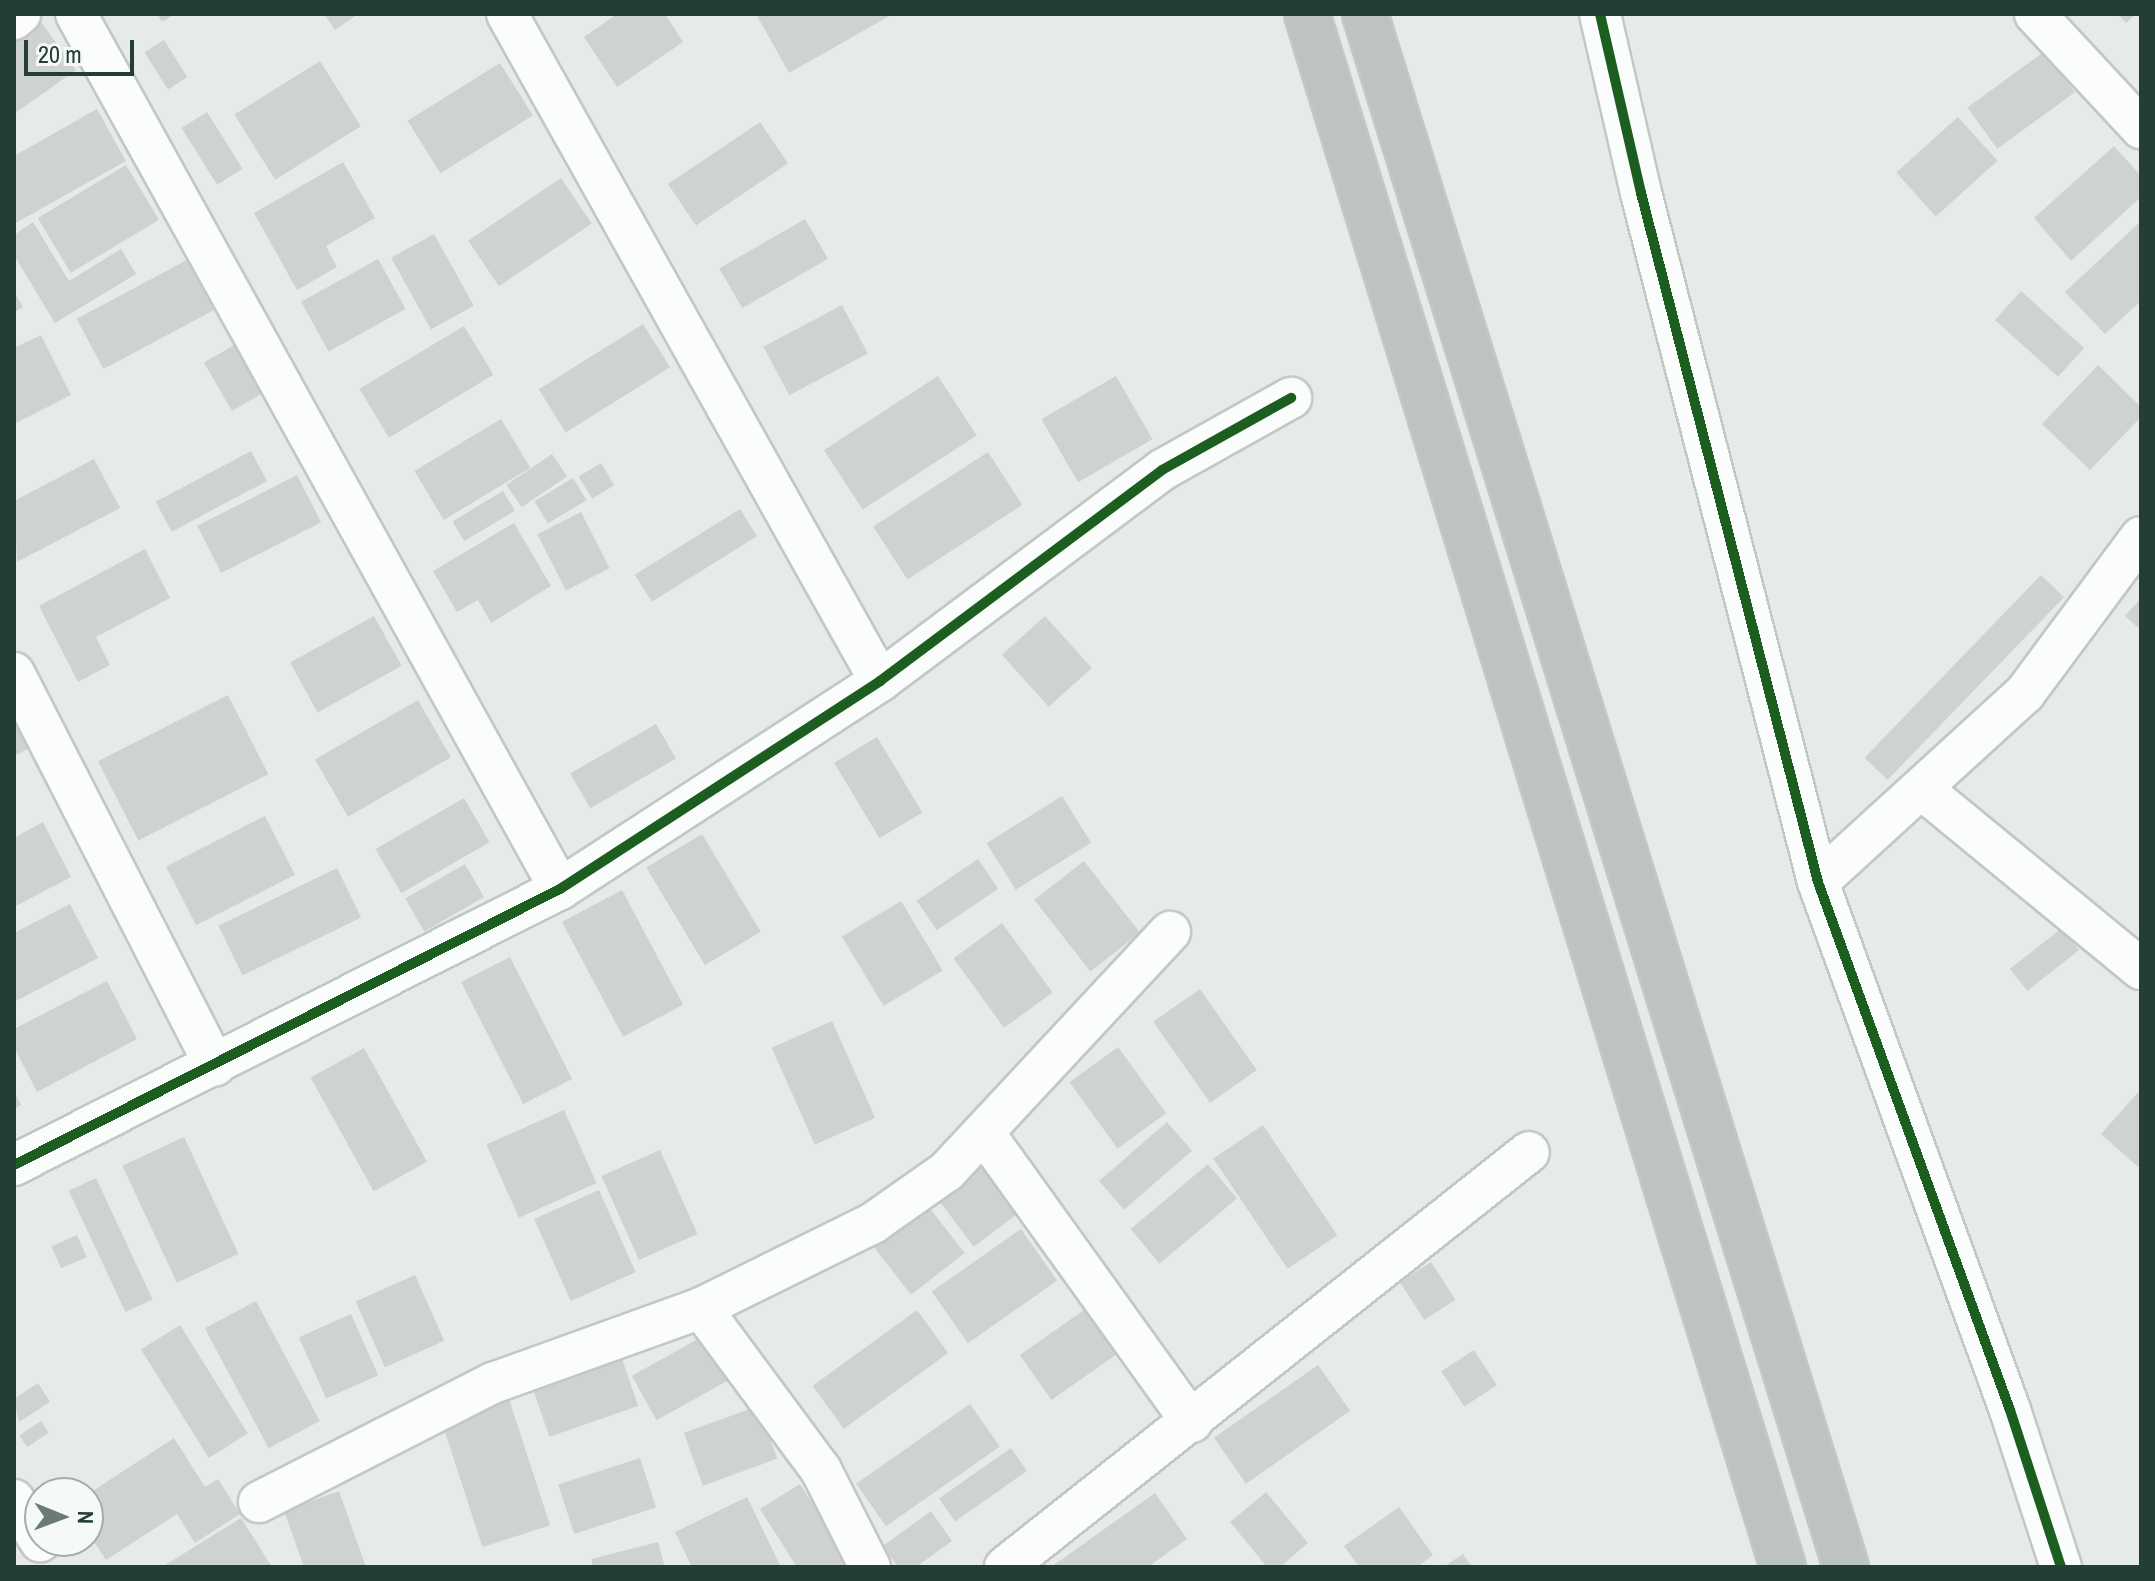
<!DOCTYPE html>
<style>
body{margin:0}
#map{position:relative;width:2155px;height:1581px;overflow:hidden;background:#e6ebe8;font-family:"Archivo Narrow",sans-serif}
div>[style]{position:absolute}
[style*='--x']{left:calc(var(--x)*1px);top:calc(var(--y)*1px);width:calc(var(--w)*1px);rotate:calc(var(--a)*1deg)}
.building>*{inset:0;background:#ced2d0;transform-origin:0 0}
.roads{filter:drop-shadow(2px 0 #c3c8c5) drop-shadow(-2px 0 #c3c8c5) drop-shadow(0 2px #c3c8c5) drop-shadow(0 -2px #c3c8c5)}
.minor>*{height:40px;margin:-20px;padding:0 20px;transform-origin:20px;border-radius:20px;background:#fbfcfc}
.highway>*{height:44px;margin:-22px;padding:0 22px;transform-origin:22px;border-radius:22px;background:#bcc3c0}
.cycleway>*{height:10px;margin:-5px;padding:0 5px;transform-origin:5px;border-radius:5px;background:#1b5e20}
span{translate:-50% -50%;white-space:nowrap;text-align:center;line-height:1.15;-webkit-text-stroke:8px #f5f9f7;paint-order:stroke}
.frame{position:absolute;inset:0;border:16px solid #253e35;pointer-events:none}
.north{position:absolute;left:24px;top:1477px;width:80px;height:80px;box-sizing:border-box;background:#f5f9f7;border:2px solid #a2aea9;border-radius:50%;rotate:91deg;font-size:22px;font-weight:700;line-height:32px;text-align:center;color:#253e35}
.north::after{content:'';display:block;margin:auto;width:28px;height:36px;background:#697b74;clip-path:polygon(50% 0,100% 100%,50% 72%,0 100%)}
.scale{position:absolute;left:24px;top:40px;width:110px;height:36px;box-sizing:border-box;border:4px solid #253e35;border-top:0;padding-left:10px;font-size:24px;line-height:28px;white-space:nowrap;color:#253e35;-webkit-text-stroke:6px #f5f9f7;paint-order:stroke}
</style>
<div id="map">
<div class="building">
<div style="clip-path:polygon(157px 14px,175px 14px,162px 22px)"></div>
<div style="clip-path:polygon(324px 14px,358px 14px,335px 30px)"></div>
<div style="clip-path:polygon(617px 14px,665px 14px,683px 42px,617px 87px,584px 37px)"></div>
<div style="clip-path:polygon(756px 14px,893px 14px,789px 73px)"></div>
<div style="clip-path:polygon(2118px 14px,2136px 14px,2126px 23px)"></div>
<div style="clip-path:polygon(41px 22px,76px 70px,14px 114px,14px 41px)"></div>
<div style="left:164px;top:40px;width:44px;height:23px;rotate:58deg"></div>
<div style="left:2045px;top:51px;width:51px;height:96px;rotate:54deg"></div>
<div style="left:320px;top:61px;width:77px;height:101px;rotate:58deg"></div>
<div style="left:500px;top:63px;width:62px;height:109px;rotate:58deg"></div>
<div style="clip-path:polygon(97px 109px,126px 161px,14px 224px,14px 156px)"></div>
<div style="left:207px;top:112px;width:67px;height:30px;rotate:58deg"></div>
<div style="left:1958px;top:117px;width:59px;height:83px;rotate:48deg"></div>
<div style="left:760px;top:122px;width:50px;height:111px;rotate:56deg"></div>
<div style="clip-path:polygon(2114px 146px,2141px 176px,2141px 197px,2071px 261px,2034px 218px)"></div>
<div style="clip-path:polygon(343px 162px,375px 218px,326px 246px,337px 267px,297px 290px,254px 213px)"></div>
<div style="left:126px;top:165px;width:64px;height:103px;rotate:59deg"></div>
<div style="left:561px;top:178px;width:55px;height:112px;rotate:56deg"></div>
<div style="left:805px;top:219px;width:46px;height:99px;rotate:60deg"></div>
<div style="clip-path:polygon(2141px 221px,2141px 301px,2105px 334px,2065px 292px)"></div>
<div style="clip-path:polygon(33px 222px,69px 281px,121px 249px,136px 274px,55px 323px,14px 255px,14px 235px)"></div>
<div style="left:434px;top:234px;width:82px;height:49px;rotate:61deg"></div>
<div style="left:378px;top:259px;width:57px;height:88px;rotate:61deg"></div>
<div style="left:187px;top:260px;width:57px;height:125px;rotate:62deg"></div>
<div style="clip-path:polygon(14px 291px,23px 307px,14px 312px)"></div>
<div style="left:2021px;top:291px;width:85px;height:39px;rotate:42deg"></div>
<div style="left:842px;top:305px;width:55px;height:89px;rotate:62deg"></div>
<div style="left:643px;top:324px;width:51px;height:123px;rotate:58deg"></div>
<div style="left:464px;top:326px;width:57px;height:122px;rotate:59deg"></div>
<div style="clip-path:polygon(41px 335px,71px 395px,14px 424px,14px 348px)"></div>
<div style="left:236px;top:344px;width:56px;height:37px;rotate:60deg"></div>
<div style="clip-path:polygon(2098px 365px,2141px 407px,2141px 417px,2090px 470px,2042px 424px)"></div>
<div style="left:938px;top:376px;width:71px;height:136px;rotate:57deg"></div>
<div style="left:1116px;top:376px;width:73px;height:86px;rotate:60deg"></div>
<div style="left:501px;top:419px;width:57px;height:101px;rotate:59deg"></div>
<div style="left:251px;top:451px;width:34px;height:108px;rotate:62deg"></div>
<div style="left:988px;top:452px;width:63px;height:137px;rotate:57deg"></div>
<div style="left:552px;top:454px;width:27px;height:55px;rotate:56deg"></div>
<div style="clip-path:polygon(94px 459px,120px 508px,17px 562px,14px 501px)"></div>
<div style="left:601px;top:463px;width:26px;height:26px;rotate:59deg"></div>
<div style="left:297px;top:475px;width:53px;height:112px;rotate:63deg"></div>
<div style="left:573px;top:478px;width:26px;height:45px;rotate:59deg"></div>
<div style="left:503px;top:491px;width:23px;height:59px;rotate:59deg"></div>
<div style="left:740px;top:509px;width:32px;height:124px;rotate:58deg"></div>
<div style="left:581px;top:512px;width:63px;height:49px;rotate:63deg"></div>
<div style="clip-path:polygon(514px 523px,551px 586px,491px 623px,478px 600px,457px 612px,433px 571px)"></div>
<div style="clip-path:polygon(145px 549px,170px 598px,96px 637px,110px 665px,78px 682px,39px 606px)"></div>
<div style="left:2041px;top:575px;width:32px;height:254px;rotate:44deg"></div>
<div style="clip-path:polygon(2141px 598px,2141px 630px,2125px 616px)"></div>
<div style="left:374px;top:616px;width:57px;height:96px;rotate:61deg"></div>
<div style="left:1045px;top:616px;width:70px;height:58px;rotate:48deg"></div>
<div style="left:228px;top:695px;width:89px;height:146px;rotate:63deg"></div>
<div style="left:418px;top:700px;width:66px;height:119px;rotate:60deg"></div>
<div style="clip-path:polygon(14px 703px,35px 745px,14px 756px)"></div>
<div style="left:656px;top:724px;width:40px;height:99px;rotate:60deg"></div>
<div style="left:877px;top:737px;width:88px;height:50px;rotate:59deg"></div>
<div style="left:1062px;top:796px;width:55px;height:89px;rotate:58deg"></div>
<div style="left:464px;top:798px;width:51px;height:102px;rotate:60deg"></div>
<div style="left:265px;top:816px;width:66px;height:111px;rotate:63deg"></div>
<div style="clip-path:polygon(43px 822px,71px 877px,14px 907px,14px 838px)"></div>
<div style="left:702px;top:834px;width:114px;height:65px;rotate:59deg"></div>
<div style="left:978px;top:859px;width:36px;height:74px;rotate:56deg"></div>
<div style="left:1084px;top:861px;width:91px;height:63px;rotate:52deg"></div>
<div style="left:465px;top:864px;width:38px;height:69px;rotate:60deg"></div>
<div style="left:337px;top:868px;width:55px;height:132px;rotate:64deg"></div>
<div style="left:622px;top:890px;width:130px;height:68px;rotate:62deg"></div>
<div style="left:901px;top:901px;width:81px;height:69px;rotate:59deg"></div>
<div style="clip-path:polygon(70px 904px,98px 958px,14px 1002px,14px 933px)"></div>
<div style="left:1002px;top:923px;width:86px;height:60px;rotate:54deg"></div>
<div style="left:2062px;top:928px;width:28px;height:66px;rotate:52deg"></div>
<div style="left:510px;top:957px;width:137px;height:55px;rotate:63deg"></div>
<div style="clip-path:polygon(107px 981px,137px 1039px,37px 1092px,14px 1047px,14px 1029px)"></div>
<div style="left:1200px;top:989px;width:99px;height:57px;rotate:55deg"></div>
<div style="left:832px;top:1021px;width:106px;height:66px;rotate:66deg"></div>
<div style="left:1118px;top:1047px;width:82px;height:60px;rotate:54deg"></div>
<div style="left:364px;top:1048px;width:130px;height:61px;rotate:61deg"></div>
<div style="clip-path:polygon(2141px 1089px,2141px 1164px,2138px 1167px,2101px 1134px)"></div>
<div style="clip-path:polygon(14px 1091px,21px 1105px,14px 1109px)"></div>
<div style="left:564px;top:1110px;width:80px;height:85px;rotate:66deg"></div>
<div style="left:1167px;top:1122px;width:38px;height:90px;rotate:49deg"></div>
<div style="left:1263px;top:1125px;width:133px;height:60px;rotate:56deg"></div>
<div style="left:184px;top:1137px;width:129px;height:68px;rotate:65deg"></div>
<div style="left:660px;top:1150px;width:92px;height:64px;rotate:66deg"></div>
<div style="left:976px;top:1160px;width:68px;height:54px;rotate:53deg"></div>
<div style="left:1208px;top:1164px;width:45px;height:101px;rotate:50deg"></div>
<div style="left:96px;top:1178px;width:134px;height:30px;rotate:65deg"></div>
<div style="left:599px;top:1190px;width:90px;height:71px;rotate:66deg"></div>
<div style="left:921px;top:1197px;width:71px;height:68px;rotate:52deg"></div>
<div style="left:1021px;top:1229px;width:63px;height:109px;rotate:55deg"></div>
<div style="left:77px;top:1235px;width:24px;height:28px;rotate:66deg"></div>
<div style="left:1431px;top:1262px;width:45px;height:37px;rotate:57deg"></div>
<div style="left:415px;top:1275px;width:72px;height:65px;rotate:66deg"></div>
<div style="left:256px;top:1301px;width:136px;height:58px;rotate:62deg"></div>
<div style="left:1087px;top:1308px;width:55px;height:82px;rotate:55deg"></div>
<div style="left:917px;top:1310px;width:53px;height:129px;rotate:54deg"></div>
<div style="left:351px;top:1314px;width:67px;height:57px;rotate:66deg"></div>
<div style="left:180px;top:1325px;width:128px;height:46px;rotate:58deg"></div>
<div style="left:707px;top:1334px;width:51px;height:86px;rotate:61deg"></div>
<div style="left:1474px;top:1350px;width:42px;height:39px;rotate:57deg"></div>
<div style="left:621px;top:1356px;width:53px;height:94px;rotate:71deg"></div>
<div style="left:1318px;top:1365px;width:56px;height:127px;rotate:55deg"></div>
<div style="clip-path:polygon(38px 1383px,50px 1402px,19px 1422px,14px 1399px)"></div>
<div style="left:508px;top:1396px;width:136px;height:71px;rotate:72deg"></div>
<div style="left:970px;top:1404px;width:52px;height:139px;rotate:55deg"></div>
<div style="left:758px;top:1406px;width:56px;height:79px;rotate:70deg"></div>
<div style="left:41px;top:1421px;width:14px;height:26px;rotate:56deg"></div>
<div style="clip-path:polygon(174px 1438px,205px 1487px,218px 1479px,240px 1514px,195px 1543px,177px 1514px,106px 1560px,88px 1533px,88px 1494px)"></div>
<div style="left:1011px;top:1448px;width:28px;height:88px;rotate:55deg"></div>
<div style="left:640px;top:1458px;width:52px;height:86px;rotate:72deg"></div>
<div style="clip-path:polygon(800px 1484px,853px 1567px,797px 1567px,760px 1509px)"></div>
<div style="clip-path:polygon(339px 1491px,366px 1567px,304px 1567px,284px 1511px)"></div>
<div style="clip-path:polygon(1266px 1492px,1308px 1543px,1280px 1567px,1267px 1567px,1230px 1522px)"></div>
<div style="clip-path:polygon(1155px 1493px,1187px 1539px,1148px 1567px,1051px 1567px)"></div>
<div style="clip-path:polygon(747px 1497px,781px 1567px,692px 1567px,675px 1532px)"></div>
<div style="clip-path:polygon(1399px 1507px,1433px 1555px,1417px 1567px,1359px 1567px,1344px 1546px)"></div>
<div style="clip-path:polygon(931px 1511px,952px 1541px,916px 1567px,898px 1567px,883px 1546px)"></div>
<div style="clip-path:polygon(241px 1518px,272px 1567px,162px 1567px)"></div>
<div style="clip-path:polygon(658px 1542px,665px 1567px,593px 1567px,591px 1559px)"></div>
<div style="clip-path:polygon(1463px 1554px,1472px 1567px,1443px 1567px)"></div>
</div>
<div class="roads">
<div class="minor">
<div style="--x:76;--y:14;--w:1000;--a:61.05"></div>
<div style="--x:507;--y:14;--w:764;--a:60.79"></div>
<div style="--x:1600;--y:14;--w:184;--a:77.1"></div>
<div style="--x:1641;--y:193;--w:711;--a:75.59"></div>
<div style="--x:1818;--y:882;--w:562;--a:70.02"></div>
<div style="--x:2010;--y:1410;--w:165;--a:72"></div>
<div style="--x:2035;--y:14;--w:156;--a:47.1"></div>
<div style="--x:14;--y:19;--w:8;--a:-40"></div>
<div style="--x:14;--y:673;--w:441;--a:62.9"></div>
<div style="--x:1923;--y:790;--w:282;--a:39.4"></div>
<div style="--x:1818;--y:882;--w:280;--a:-42.4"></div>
<div style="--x:2025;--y:693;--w:194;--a:-53.4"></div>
<div style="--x:984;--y:1133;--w:356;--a:54.3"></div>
<div style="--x:14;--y:1165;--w:612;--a:-26.82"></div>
<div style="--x:560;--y:889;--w:382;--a:-33"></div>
<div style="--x:880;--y:681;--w:352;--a:-36.8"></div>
<div style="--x:1162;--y:470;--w:148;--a:-29.2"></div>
<div style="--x:701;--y:1308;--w:202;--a:53.5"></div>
<div style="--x:821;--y:1470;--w:109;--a:63.2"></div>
<div style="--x:14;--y:1500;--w:49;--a:57.6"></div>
<div style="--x:259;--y:1502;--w:263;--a:-27"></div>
<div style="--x:493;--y:1383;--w:221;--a:-19.8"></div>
<div style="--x:701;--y:1308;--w:192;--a:-26.3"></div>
<div style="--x:873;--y:1223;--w:90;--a:-35.1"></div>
<div style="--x:947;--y:1171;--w:327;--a:-47"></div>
<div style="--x:1005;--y:1567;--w:668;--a:-38.38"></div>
</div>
<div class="highway">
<div style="--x:1307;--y:14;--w:1624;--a:72.96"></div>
<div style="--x:1365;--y:14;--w:1626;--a:72.79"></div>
</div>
</div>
<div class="cycleway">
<div style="--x:1600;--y:14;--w:184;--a:77.1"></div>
<div style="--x:1641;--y:193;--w:711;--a:75.59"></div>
<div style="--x:1818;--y:882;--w:562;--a:70.02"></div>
<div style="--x:2010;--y:1410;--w:165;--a:72"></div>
<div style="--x:14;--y:1165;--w:612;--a:-26.82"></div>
<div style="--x:560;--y:889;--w:382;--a:-33"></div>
<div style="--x:880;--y:681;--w:352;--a:-36.8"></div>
<div style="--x:1162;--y:470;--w:148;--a:-29.2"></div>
</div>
<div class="frame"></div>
<div class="north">N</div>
<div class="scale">20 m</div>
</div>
